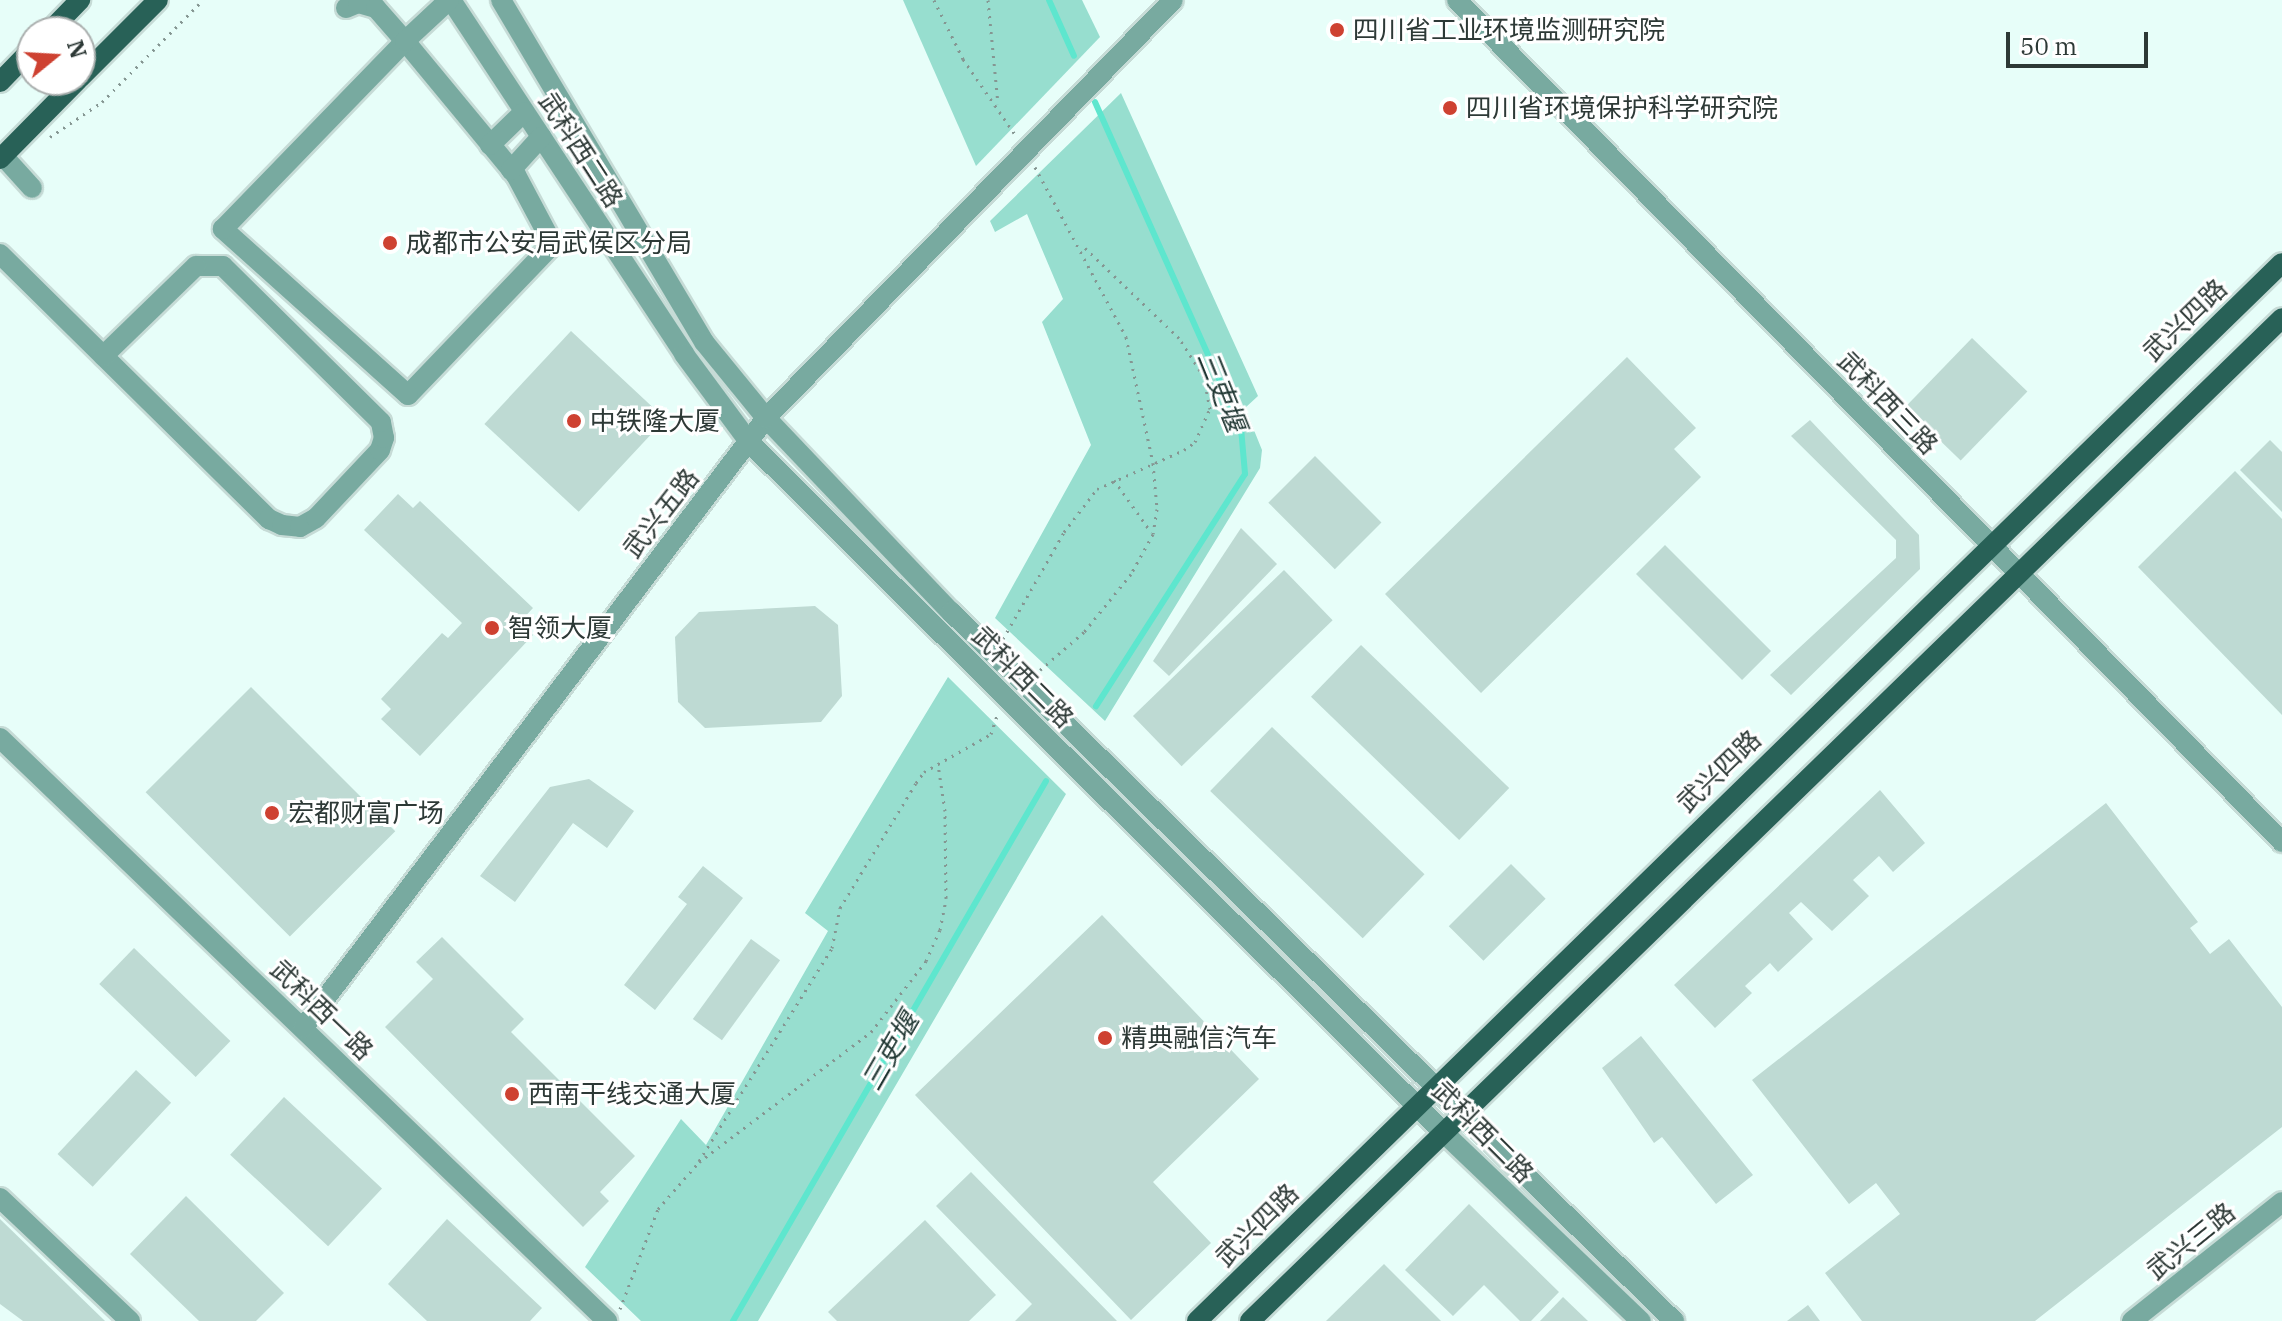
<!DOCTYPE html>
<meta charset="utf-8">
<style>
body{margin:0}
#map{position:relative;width:2282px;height:1321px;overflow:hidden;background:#e7fef9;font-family:"IBM Plex Serif","Noto Sans SC",serif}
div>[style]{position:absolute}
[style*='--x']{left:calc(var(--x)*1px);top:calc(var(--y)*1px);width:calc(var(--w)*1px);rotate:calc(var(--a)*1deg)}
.green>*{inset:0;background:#97decf}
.stream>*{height:6px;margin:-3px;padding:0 3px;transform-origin:3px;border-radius:3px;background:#5ee6ce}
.building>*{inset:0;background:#bedad3;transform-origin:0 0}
.path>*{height:3px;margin-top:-1.5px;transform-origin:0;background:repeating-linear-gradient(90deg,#859692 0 2px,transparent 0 8px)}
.roads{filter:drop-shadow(2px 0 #c6dbd6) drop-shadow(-2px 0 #c6dbd6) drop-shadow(0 2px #c6dbd6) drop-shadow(0 -2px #c6dbd6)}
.minor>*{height:20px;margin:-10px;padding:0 10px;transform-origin:10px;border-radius:10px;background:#78aaa0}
.major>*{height:20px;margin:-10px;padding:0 10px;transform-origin:10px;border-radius:10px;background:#286157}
.dots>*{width:22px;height:22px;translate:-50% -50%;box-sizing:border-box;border:4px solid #fff;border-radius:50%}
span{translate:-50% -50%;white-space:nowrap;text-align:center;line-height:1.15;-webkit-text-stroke:6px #fff;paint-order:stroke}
.poi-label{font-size:26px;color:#2d3936}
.left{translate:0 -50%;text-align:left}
.street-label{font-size:26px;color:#2d3936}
.water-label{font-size:28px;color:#1f3632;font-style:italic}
.north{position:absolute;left:16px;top:16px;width:80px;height:80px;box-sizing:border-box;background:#fff;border:2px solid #abb0af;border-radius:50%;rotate:72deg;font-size:22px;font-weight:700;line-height:32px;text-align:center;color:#2d3936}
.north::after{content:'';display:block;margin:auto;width:28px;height:36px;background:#ce4131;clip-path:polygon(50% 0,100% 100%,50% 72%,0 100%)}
.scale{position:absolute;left:2006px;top:32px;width:142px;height:36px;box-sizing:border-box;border:4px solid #2d3936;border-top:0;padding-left:10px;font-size:24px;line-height:28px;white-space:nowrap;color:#2d3936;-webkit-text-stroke:6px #fff;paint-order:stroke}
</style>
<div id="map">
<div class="green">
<div style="clip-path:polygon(903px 0,1082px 0,1100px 37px,976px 166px)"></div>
<div style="clip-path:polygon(1121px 93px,1258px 396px,1245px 408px,1262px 450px,1260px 468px,1105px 721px,995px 618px,1091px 445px,1042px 322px,1063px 299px,1027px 214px,995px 232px,990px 221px)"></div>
<div style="clip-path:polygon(948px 677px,1066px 794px,758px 1321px,641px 1321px,585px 1267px,681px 1119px,706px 1145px,828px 931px,805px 913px)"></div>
</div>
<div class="stream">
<div style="--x:1049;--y:0;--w:61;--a:65.9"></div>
<div style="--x:1095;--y:102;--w:357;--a:65.9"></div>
<div style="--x:1241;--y:428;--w:46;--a:85"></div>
<div style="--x:1245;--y:474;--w:276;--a:122.7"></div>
<div style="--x:733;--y:1321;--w:624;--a:-59.9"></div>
</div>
<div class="building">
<div style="left:571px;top:331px;width:129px;height:127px;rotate:43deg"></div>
<div style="left:1972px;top:338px;width:77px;height:96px;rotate:44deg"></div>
<div style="clip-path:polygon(1627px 357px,1696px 428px,1674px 449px,1701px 477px,1481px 693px,1385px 594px)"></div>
<div style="clip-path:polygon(1810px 420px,1919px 535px,1920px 569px,1791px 695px,1770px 675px,1896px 558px,1896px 540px,1791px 436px)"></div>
<div style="clip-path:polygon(2270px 440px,2282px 452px,2282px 512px,2240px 470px)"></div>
<div style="left:1315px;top:456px;width:94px;height:66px;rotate:45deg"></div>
<div style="clip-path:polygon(2235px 471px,2282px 519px,2282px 715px,2138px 567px)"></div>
<div style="clip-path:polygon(398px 494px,413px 508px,420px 501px,533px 608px,520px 622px,533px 635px,420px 756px,381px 719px,391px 709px,381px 699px,442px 633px,448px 638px,462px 623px,364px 530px)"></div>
<div style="clip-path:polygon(1241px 528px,1277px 564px,1169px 676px,1153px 661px)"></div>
<div style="left:1665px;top:545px;width:150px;height:41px;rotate:45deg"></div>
<div style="left:1284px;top:570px;width:70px;height:210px;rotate:46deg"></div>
<div style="clip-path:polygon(815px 606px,838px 625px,842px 696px,821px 722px,705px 728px,678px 702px,675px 637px,699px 612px)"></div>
<div style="left:1361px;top:645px;width:206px;height:72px;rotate:44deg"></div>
<div style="left:251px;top:687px;width:204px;height:149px;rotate:45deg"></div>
<div style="left:1272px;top:727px;width:212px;height:89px;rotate:44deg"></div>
<div style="clip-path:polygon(589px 779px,634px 811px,607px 848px,573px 823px,515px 902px,480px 876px,550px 787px)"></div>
<div style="clip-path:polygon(1880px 790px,1925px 843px,1893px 872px,1879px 856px,1853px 880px,1869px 896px,1832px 931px,1801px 902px,1789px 913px,1813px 939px,1778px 972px,1770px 963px,1745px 986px,1752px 993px,1715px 1028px,1674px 985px)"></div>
<div style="clip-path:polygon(2106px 803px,2198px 922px,2190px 928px,2210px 954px,2229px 939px,2282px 1007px,2282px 1127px,2035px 1321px,1862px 1321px,1825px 1273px,1900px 1214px,1876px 1183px,1849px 1204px,1752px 1080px)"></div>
<div style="left:1511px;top:864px;width:49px;height:88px;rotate:45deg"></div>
<div style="clip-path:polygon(703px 866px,743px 898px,655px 1010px,624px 985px,687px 904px,678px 897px)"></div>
<div style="clip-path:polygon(1102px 915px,1259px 1079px,1153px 1182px,1211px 1243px,1131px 1320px,915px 1095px)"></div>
<div style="clip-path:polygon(442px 937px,524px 1019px,511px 1032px,635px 1156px,600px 1192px,609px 1201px,583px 1227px,385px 1027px,433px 979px,416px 962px)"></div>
<div style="left:751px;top:939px;width:36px;height:99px;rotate:36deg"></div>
<div style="left:134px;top:948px;width:134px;height:50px;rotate:44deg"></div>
<div style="clip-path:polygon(1641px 1036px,1753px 1175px,1716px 1204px,1662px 1137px,1654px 1143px,1602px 1068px)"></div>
<div style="left:136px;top:1070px;width:48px;height:115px;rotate:43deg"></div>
<div style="left:284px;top:1097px;width:134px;height:79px;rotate:43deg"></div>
<div style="clip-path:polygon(971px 1172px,1117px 1321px,1015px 1321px,1032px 1304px,936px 1206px)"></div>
<div style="clip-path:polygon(186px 1196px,284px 1293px,256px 1321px,199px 1321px,130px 1254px)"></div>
<div style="clip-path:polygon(1469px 1204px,1559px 1292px,1531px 1321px,1520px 1321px,1484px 1285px,1453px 1316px,1405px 1270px)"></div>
<div style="clip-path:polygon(0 1219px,105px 1321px,23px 1321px,0 1304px)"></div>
<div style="clip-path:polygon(447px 1219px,542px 1308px,530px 1321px,427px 1321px,388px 1284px)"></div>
<div style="clip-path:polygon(925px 1220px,996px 1295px,969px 1321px,837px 1321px,828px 1312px)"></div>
<div style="clip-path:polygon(1384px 1264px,1441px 1321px,1326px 1321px)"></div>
<div style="clip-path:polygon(1563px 1297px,1588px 1321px,1540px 1321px)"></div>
<div style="clip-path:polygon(1808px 1305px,1820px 1321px,1787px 1321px)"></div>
</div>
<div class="path">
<div style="--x:934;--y:0;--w:66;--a:63.8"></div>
<div style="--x:963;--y:59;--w:90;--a:55.4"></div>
<div style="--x:988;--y:0;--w:104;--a:84.5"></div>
<div style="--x:50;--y:137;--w:63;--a:-33.9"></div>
<div style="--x:102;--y:102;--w:144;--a:-45.3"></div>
<div style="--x:1035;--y:167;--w:193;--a:61.8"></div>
<div style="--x:1126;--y:337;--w:129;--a:77.9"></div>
<div style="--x:1153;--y:463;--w:46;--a:85"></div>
<div style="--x:1157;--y:509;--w:25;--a:99"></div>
<div style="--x:1153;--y:534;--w:46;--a:118.8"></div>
<div style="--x:1131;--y:574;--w:75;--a:129"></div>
<div style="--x:1084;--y:632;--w:58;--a:139.2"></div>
<div style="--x:1114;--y:480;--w:64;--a:54.6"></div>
<div style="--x:1003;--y:639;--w:123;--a:-60.3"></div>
<div style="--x:1064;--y:532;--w:54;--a:-52.5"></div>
<div style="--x:1097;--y:489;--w:95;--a:-24.1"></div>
<div style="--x:1184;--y:450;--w:14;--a:-36"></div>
<div style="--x:1195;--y:442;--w:36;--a:-66"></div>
<div style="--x:1210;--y:409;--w:33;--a:-101"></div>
<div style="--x:1204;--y:377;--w:46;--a:-122.7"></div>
<div style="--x:1179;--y:338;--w:134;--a:-136.2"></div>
<div style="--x:699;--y:1161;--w:251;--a:-58"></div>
<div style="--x:832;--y:948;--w:41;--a:-78.7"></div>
<div style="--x:840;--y:908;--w:146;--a:-58.7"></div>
<div style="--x:916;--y:783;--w:14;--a:-54"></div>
<div style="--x:924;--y:772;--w:77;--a:-29.6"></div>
<div style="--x:991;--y:734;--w:20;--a:-72"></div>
<div style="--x:620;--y:1309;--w:107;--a:-69.2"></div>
<div style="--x:658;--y:1209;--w:62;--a:-48.9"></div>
<div style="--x:699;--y:1162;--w:216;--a:-37.1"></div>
<div style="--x:871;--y:1032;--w:90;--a:-52.2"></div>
<div style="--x:926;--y:961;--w:34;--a:-66"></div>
<div style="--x:940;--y:930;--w:33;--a:-79"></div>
<div style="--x:946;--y:898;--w:87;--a:-90.7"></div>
<div style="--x:945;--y:811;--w:48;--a:-98.5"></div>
</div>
<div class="roads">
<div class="minor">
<div style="--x:451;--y:0;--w:424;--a:56.6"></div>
<div style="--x:684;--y:354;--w:109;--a:53.5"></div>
<div style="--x:749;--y:442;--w:981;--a:44.83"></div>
<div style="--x:1445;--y:1134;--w:271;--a:43.7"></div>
<div style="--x:501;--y:0;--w:398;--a:59.3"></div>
<div style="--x:704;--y:342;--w:98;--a:50.8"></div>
<div style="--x:766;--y:418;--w:268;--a:46.4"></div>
<div style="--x:951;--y:612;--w:1013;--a:44.44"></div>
<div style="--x:1457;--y:0;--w:1179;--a:45.58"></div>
<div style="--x:346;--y:8;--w:13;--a:-23"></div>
<div style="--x:358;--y:3;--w:19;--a:16"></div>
<div style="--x:376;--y:8;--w:44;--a:48.7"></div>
<div style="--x:405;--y:41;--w:174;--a:50.4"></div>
<div style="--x:516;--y:175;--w:72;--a:62"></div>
<div style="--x:550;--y:239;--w:8;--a:90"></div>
<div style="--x:550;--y:247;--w:205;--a:133.8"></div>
<div style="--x:408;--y:395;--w:249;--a:-138.1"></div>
<div style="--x:223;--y:229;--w:262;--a:-45.9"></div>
<div style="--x:405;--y:41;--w:60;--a:-43"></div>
<div style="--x:490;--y:145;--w:47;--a:-44.1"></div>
<div style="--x:3;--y:156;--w:43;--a:47.8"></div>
<div style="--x:511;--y:170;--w:45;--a:-47.7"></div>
<div style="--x:0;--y:254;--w:378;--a:44.6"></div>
<div style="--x:269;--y:519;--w:14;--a:25"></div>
<div style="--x:282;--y:525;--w:18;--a:6"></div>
<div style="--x:300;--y:527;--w:18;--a:-29"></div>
<div style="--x:316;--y:518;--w:93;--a:-46.7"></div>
<div style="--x:380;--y:450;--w:13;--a:-72"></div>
<div style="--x:384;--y:438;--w:16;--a:-101"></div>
<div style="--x:381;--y:422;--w:222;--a:-135.4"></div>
<div style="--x:223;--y:266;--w:27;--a:180"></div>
<div style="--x:196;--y:266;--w:129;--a:135.9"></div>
<div style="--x:0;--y:738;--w:842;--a:43.84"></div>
<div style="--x:303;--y:1028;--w:766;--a:-52.8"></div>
<div style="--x:766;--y:418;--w:583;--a:-45.76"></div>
<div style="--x:0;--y:1198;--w:179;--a:43.4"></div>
<div style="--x:2132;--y:1321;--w:191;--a:-38.4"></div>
</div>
<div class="major">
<div style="--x:49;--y:32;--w:45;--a:-45.9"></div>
<div style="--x:80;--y:78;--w:110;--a:-45"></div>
<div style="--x:0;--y:82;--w:46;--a:-45.9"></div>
<div style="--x:0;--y:159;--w:111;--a:-45.4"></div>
<div style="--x:1197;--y:1321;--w:1515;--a:-44.28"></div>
<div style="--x:1250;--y:1321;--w:1439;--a:-44.18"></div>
</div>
</div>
<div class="dots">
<div style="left:1337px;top:30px;background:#ce4131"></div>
<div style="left:1450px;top:108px;background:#ce4131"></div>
<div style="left:390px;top:243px;background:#ce4131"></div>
<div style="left:574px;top:421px;background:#ce4131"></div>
<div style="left:492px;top:628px;background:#ce4131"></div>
<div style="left:272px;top:813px;background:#ce4131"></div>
<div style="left:1105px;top:1038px;background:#ce4131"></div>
<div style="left:512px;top:1094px;background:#ce4131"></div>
</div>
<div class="poi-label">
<span class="left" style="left:1353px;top:30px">四川省工业环境监测研究院</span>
<span class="left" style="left:1466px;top:108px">四川省环境保护科学研究院</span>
<span class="left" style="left:406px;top:243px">成都市公安局武侯区分局</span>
<span class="left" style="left:590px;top:421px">中铁隆大厦</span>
<span class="left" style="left:508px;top:628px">智领大厦</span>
<span class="left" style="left:288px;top:813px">宏都财富广场</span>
<span class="left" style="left:1121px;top:1038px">精典融信汽车</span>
<span class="left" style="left:528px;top:1094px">西南干线交通大厦</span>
</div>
<div class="street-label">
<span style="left:581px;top:150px;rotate:57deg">武科西二路</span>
<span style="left:2185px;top:320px;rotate:-44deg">武兴四路</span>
<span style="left:1888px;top:403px;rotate:46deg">武科西三路</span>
<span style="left:661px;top:513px;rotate:-52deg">武兴五路</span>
<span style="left:1023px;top:677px;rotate:45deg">武科西二路</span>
<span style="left:1719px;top:771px;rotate:-44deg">武兴四路</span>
<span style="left:322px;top:1010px;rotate:44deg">武科西一路</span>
<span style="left:1483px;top:1132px;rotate:45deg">武科西二路</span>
<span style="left:1257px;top:1225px;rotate:-45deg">武兴四路</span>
<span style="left:2191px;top:1241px;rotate:-39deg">武兴三路</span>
</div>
<div class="water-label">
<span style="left:1222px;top:391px;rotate:68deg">三吏堰</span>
<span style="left:890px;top:1051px;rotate:-60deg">三吏堰</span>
</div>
<div class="north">N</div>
<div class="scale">50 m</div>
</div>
